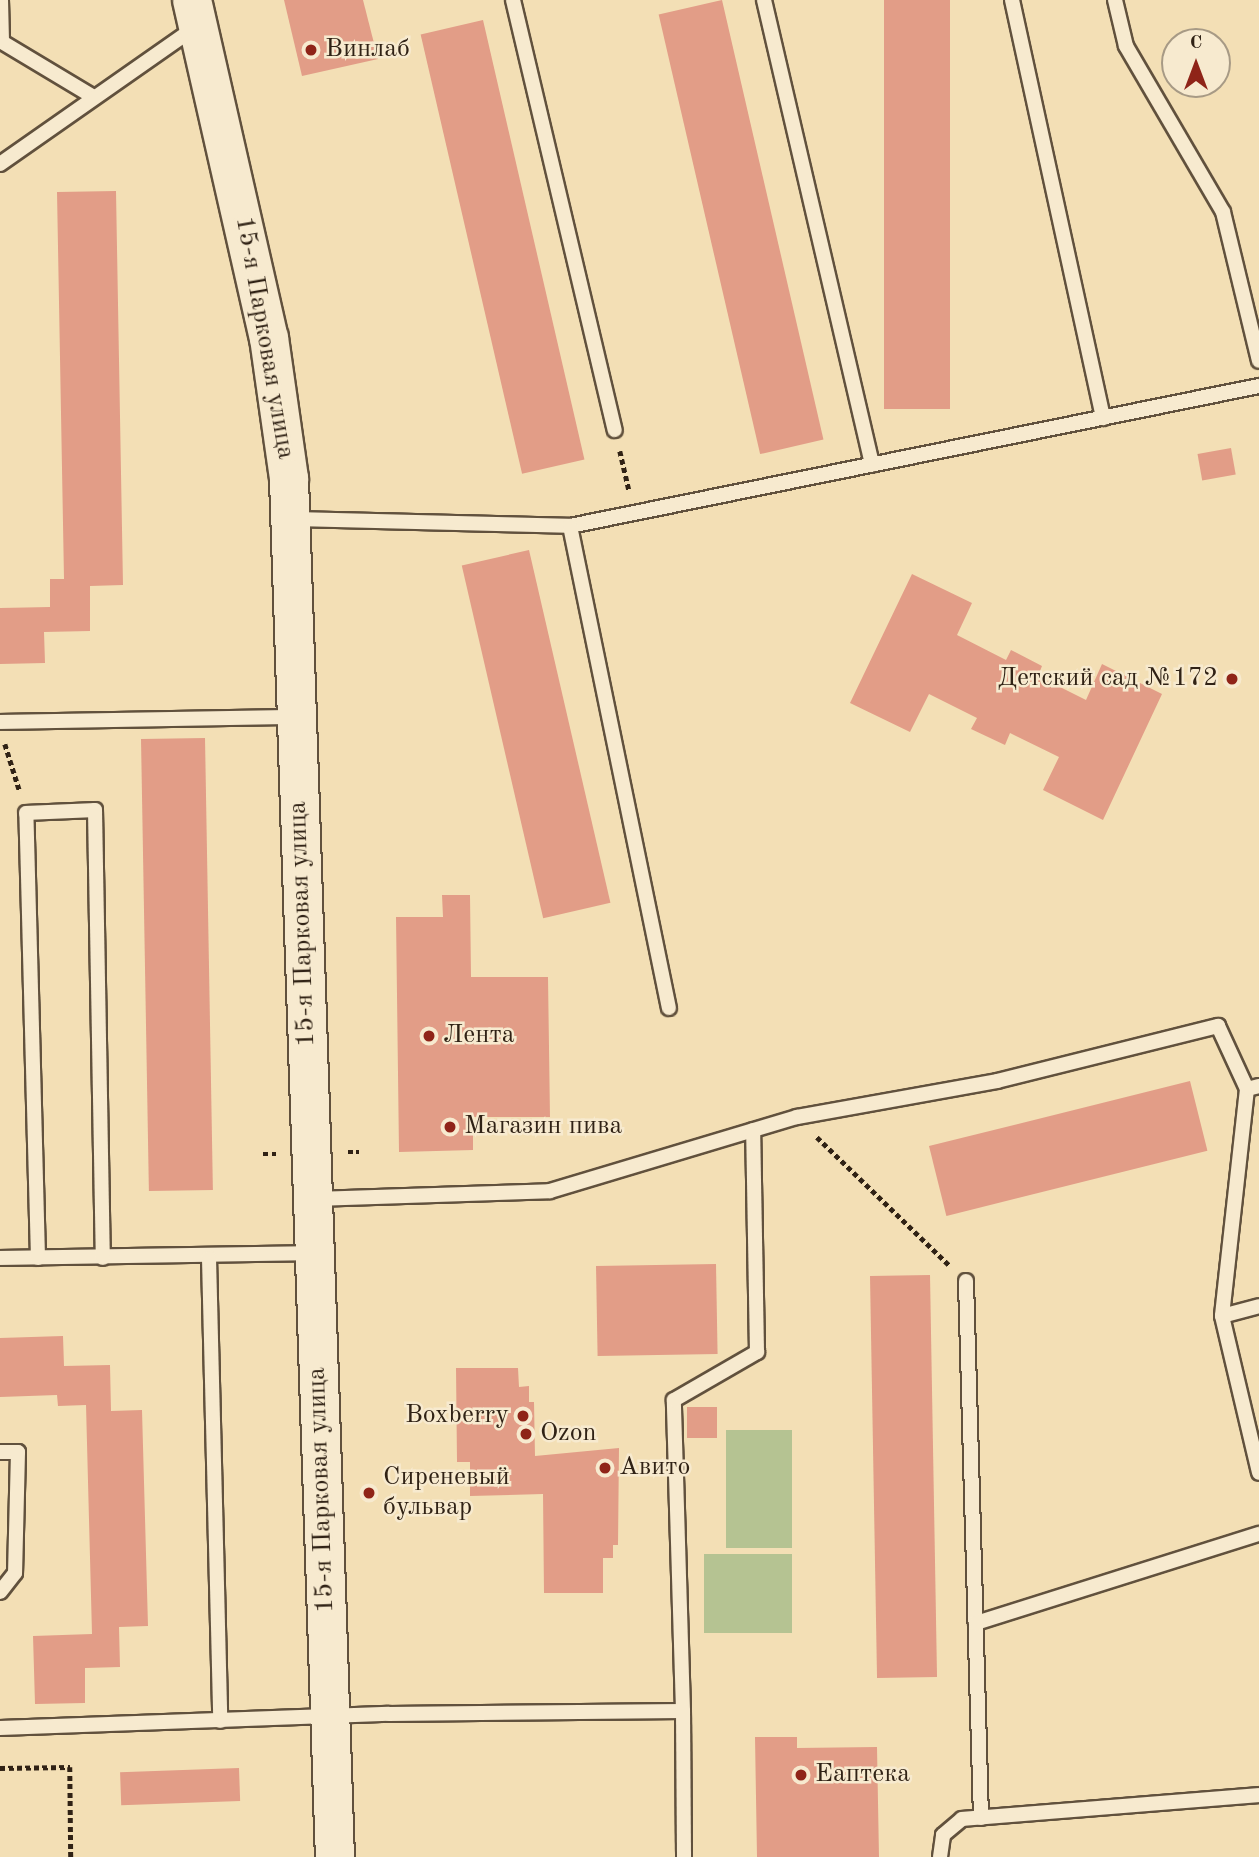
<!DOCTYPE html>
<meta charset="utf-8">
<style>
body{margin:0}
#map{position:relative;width:1259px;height:1857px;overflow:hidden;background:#f3dfb5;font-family:"Old Standard TT",serif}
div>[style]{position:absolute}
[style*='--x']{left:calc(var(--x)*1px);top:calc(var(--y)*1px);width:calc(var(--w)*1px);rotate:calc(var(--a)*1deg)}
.green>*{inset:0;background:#b5c392;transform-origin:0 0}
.building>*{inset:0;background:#e29d87;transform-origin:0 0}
.path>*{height:4.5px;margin-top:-2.25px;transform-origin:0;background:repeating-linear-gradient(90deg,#302215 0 5px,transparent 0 8.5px)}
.roads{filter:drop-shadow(2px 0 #61513d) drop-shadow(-2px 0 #61513d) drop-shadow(0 2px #61513d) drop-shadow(0 -2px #61513d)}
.lane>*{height:14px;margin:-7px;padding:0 7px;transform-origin:7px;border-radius:7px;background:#f7eacf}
.secondary>*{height:38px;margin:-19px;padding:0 19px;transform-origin:19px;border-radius:19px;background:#f7eacf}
.dots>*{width:19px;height:19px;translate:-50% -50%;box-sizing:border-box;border:4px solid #f7eacf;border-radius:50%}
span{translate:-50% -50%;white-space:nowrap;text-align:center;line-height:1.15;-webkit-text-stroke:5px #f7eacf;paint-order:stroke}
.poi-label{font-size:26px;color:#302215}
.left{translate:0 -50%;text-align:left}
.right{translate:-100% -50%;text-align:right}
.street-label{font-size:26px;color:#302215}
.north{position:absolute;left:1161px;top:28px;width:70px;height:70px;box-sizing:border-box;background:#f7eacf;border:2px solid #a79a85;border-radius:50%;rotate:0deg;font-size:19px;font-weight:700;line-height:28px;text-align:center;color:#302215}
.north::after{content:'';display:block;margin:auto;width:24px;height:32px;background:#8f2418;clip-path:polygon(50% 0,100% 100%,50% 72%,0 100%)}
</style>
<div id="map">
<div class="green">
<div style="left:726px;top:1430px;width:66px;height:118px"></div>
<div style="left:704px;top:1554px;width:88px;height:79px"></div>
</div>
<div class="building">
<div style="clip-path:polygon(284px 0,363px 0,378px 59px,302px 76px)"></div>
<div style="left:722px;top:0;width:451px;height:65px;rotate:77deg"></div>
<div style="left:884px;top:0;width:66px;height:409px"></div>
<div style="left:483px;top:20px;width:451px;height:64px;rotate:77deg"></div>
<div style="clip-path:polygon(116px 191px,123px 585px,90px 586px,90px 631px,44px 632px,45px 663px,0 664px,0 608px,50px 607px,50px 579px,64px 579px,57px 192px)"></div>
<div style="left:1231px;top:448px;width:27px;height:34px;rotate:80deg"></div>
<div style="left:529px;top:550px;width:362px;height:69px;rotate:77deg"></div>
<div style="clip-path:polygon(912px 574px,972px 603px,957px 635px,1006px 660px,1011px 650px,1042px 666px,1038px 676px,1086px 700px,1102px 664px,1162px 694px,1103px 820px,1043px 790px,1059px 757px,1010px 733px,1005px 745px,971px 729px,977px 718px,929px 694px,910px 732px,850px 703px)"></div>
<div style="left:205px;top:738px;width:452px;height:64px;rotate:89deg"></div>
<div style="clip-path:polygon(442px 895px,470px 895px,471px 977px,548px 977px,550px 1117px,473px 1117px,473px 1150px,399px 1152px,396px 917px,443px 917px)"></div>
<div style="left:1190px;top:1081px;width:72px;height:269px;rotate:76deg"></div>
<div style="left:716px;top:1264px;width:90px;height:120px;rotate:89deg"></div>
<div style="left:930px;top:1275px;width:402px;height:60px;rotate:89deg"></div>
<div style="clip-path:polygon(63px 1336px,64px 1366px,110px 1365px,111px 1411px,142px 1410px,148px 1626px,119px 1627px,120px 1667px,85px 1668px,85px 1703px,35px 1704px,33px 1636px,92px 1634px,86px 1405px,58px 1406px,57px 1395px,0 1397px,0 1338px)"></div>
<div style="clip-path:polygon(456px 1368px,518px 1368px,519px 1387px,529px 1386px,529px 1402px,534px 1402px,535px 1456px,619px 1448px,618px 1545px,613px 1545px,613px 1558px,603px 1558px,603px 1593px,544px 1593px,543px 1494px,470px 1496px,470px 1462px,457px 1462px)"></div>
<div style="left:687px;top:1407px;width:30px;height:31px"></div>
<div style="clip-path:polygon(755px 1737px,797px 1737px,797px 1748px,877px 1747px,879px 1857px,757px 1857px)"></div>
<div style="left:239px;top:1768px;width:33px;height:119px;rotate:88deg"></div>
</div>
<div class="path">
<div style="--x:620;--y:451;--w:40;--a:77"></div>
<div style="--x:5;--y:744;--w:50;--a:72.6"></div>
<div style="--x:817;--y:1137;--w:184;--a:44.1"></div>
<div style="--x:348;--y:1152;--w:11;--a:0"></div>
<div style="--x:263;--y:1154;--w:13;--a:0"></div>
<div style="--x:0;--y:1768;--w:70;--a:-0.8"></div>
<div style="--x:70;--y:1767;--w:90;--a:89.4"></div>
</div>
<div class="roads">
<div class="lane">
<div style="--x:1;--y:0;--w:42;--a:88.6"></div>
<div style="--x:2;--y:42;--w:105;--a:31"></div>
<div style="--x:513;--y:0;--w:442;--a:76.7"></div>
<div style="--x:764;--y:0;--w:477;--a:76.9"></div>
<div style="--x:1012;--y:0;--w:428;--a:77.7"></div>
<div style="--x:1115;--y:0;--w:47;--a:76.6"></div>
<div style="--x:1126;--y:46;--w:192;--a:59.7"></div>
<div style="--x:1223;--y:212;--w:153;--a:76.4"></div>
<div style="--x:0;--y:164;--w:239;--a:-35"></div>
<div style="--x:292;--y:519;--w:278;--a:1.4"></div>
<div style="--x:570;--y:526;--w:703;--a:-11.49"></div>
<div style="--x:570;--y:526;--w:492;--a:78.4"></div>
<div style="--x:0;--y:722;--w:295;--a:-1"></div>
<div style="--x:1247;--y:1089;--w:228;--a:96.3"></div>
<div style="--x:1222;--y:1316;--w:161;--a:76.7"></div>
<div style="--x:314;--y:1199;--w:236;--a:-1.9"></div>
<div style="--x:550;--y:1191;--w:258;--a:-16.7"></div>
<div style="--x:797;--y:1117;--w:203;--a:-10.2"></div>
<div style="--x:997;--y:1081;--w:228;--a:-14"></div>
<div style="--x:1218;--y:1026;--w:69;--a:65.3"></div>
<div style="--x:1247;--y:1089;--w:12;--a:-14"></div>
<div style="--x:0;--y:1258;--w:313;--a:-0.9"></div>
<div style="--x:38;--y:1258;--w:445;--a:-91.5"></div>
<div style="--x:26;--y:813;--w:69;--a:-2.5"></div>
<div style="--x:95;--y:810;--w:448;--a:89"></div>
<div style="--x:209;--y:1258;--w:463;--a:88.6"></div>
<div style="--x:966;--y:1281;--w:537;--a:88.4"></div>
<div style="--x:1222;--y:1316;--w:38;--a:-15"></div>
<div style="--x:0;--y:1452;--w:18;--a:0"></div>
<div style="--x:18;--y:1452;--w:121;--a:91.4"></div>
<div style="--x:15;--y:1573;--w:24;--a:128"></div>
<div style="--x:976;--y:1623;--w:297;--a:-17.5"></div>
<div style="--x:683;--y:1711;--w:311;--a:-91.7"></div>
<div style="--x:674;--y:1400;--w:96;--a:-30"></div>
<div style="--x:757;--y:1352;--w:222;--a:-91"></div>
<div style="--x:0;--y:1728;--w:389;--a:-2.1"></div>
<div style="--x:389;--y:1714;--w:294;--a:-0.6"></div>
<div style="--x:683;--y:1711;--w:146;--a:89.6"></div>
<div style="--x:940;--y:1857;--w:22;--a:-82"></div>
<div style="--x:943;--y:1835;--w:25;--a:-40"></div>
<div style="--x:962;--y:1819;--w:298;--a:-4.6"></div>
</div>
<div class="secondary">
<div style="--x:192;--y:0;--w:347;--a:77.2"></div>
<div style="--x:269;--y:338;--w:142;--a:81.9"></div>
<div style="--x:289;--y:479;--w:1379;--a:88.09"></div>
</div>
</div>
<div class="dots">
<div style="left:311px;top:50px;background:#8f2418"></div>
<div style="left:1232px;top:679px;background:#8f2418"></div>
<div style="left:429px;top:1036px;background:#8f2418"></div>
<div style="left:450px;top:1127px;background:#8f2418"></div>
<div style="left:523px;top:1416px;background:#8f2418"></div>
<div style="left:526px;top:1434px;background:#8f2418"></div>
<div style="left:605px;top:1468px;background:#8f2418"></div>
<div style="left:369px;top:1493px;background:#8f2418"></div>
<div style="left:801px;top:1775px;background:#8f2418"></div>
</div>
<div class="poi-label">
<span class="left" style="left:325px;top:50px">Винлаб</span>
<span class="right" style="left:1218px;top:679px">Детский сад №172</span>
<span class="left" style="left:443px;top:1036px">Лента</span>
<span class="left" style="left:464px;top:1127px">Магазин пива</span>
<span class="right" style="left:509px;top:1416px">Boxberry</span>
<span class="left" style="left:540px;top:1434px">Ozon</span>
<span class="left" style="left:619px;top:1468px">Авито</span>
<span class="left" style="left:383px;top:1493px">Сиреневый<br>бульвар</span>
<span class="left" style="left:815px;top:1775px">Еаптека</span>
</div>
<div class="street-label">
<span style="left:264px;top:338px;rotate:80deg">15-я Парковая улица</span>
<span style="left:303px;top:924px;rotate:-92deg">15-я Парковая улица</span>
<span style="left:322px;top:1490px;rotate:-92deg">15-я Парковая улица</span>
</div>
<div class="north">С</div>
</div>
